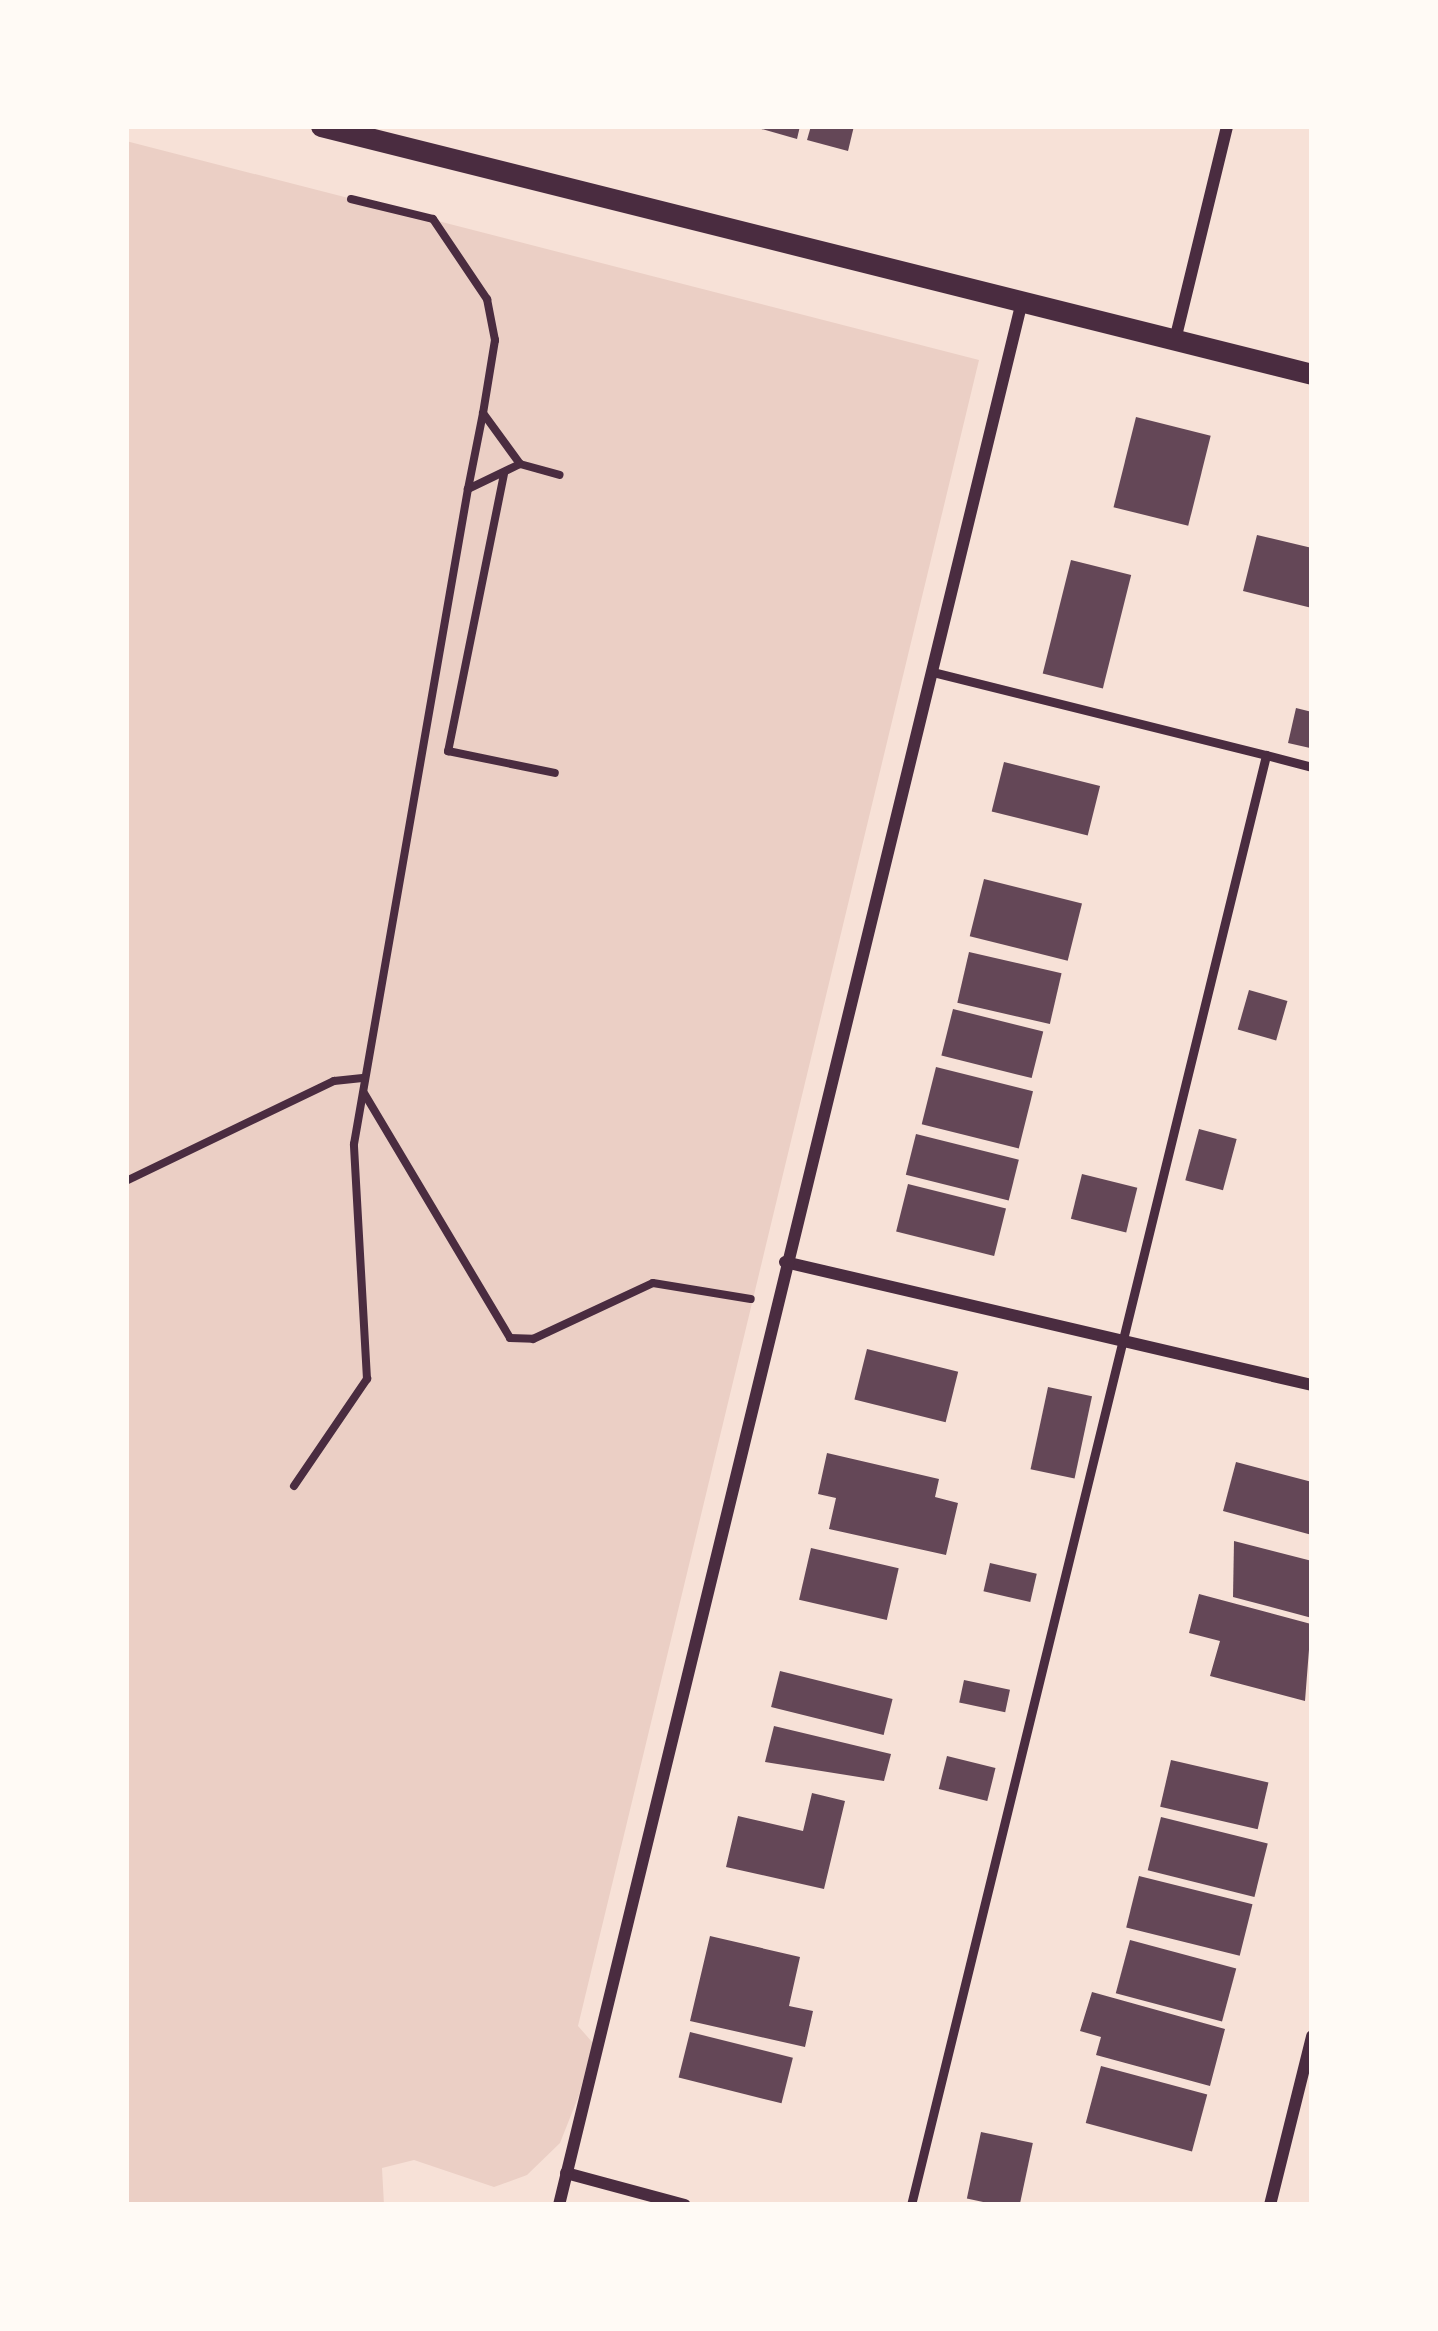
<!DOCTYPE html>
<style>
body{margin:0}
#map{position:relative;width:1438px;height:2331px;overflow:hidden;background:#f7e1d7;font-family:Ubuntu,sans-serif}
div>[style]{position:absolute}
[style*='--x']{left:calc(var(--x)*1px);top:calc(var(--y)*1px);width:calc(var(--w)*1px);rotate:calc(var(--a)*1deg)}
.green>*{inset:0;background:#ebcfc5}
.building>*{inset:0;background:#644757;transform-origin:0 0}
.path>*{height:8px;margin:-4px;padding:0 4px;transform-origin:4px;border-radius:4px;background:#4a2c40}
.service>*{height:9px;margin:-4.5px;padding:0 4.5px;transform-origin:4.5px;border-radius:4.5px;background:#4a2c40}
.minor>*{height:12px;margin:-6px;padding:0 6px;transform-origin:6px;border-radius:6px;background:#4a2c40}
.tertiary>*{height:21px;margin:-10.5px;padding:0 10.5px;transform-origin:10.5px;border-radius:10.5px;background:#4a2c40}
span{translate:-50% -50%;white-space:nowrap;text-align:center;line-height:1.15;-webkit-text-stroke:9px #fffaf5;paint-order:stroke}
.frame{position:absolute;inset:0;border:129px solid #fffaf5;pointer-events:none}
</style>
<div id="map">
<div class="green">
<div style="clip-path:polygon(126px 141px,979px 360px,578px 2026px,593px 2043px,579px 2095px,560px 2143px,527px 2175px,494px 2187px,414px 2160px,382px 2168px,384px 2205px,126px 2205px)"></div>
</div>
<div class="building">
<div style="clip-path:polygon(751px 126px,800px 126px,797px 139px)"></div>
<div style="clip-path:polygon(811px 126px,854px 126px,848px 151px,807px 140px)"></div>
<div style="left:1136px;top:417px;width:77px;height:93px;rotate:14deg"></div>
<div style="clip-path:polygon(1257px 535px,1312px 548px,1312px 608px,1243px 591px)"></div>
<div style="left:1071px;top:560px;width:62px;height:117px;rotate:14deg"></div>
<div style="clip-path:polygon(1296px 708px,1312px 712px,1310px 748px,1288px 743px)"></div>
<div style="left:1004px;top:762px;width:99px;height:51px;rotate:14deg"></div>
<div style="left:984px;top:879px;width:101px;height:59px;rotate:14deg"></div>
<div style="left:969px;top:952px;width:95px;height:52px;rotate:13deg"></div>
<div style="left:1249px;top:990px;width:40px;height:41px;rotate:16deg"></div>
<div style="left:953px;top:1009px;width:93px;height:48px;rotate:14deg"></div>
<div style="left:936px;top:1067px;width:100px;height:59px;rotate:14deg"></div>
<div style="left:1199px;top:1129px;width:39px;height:53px;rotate:15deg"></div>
<div style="left:916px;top:1134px;width:106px;height:42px;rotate:14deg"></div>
<div style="left:1082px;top:1174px;width:57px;height:46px;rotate:14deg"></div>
<div style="left:908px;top:1184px;width:101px;height:49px;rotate:14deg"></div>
<div style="left:867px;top:1349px;width:94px;height:52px;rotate:14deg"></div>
<div style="left:1048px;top:1387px;width:45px;height:84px;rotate:12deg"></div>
<div style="clip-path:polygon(827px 1453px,939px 1479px,935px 1497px,958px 1503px,946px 1555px,829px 1529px,836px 1498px,818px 1494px)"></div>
<div style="clip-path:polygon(1236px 1462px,1312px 1482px,1312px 1535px,1223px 1511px)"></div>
<div style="clip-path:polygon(1234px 1541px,1312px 1561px,1312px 1618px,1233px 1597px)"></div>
<div style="left:811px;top:1548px;width:90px;height:53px;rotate:13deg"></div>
<div style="left:990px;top:1563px;width:48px;height:29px;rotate:13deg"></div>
<div style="clip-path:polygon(1199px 1594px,1311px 1624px,1305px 1701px,1210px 1676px,1220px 1641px,1189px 1633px)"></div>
<div style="left:780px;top:1671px;width:116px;height:37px;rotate:14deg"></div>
<div style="left:964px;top:1680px;width:47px;height:23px;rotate:12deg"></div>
<div style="clip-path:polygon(774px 1726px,891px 1754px,884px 1781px,765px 1762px)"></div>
<div style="left:947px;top:1756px;width:50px;height:34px;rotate:14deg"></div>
<div style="left:1171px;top:1760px;width:100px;height:48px;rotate:13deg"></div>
<div style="clip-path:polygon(812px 1793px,845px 1801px,824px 1889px,726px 1867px,738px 1816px,803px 1831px)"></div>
<div style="left:1161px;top:1817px;width:110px;height:55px;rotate:14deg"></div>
<div style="left:1139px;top:1876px;width:117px;height:53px;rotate:14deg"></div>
<div style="clip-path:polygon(710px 1936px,800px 1957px,789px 2006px,813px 2011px,805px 2047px,690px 2021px)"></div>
<div style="left:1130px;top:1940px;width:110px;height:55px;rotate:15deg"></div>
<div style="clip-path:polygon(1092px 1992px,1225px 2029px,1210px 2086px,1096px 2055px,1101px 2037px,1080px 2031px)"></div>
<div style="left:690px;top:2032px;width:106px;height:47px;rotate:14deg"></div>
<div style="left:1101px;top:2066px;width:110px;height:59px;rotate:15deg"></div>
<div style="left:981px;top:2132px;width:53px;height:68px;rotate:12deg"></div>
</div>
<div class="path">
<div style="--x:351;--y:199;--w:84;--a:13.7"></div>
<div style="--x:433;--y:219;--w:97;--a:56"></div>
<div style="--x:487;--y:299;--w:42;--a:79"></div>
<div style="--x:495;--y:340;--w:74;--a:99.3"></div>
<div style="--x:483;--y:413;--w:63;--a:54"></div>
<div style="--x:520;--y:464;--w:58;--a:154.3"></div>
<div style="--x:468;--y:489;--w:77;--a:-78.8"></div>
<div style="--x:520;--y:464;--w:41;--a:15.4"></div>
<div style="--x:504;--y:474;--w:283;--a:101.4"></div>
<div style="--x:448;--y:751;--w:109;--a:11.6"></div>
<div style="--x:364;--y:1093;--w:285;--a:59.2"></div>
<div style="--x:510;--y:1338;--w:23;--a:2"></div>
<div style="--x:533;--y:1339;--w:132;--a:-25"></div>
<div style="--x:653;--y:1283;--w:99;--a:9.3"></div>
<div style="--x:126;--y:1181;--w:231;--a:-25.7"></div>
<div style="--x:334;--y:1081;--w:31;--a:-6"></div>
<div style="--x:294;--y:1486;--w:130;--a:-55.7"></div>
<div style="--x:367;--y:1379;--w:235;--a:-93.2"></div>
<div style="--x:354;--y:1144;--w:665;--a:-80.13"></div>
</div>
<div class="service">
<div style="--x:1266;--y:755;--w:48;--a:14.6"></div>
<div style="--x:911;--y:2205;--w:1493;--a:-76.24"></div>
<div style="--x:1266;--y:755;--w:344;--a:-166"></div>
</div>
<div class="minor">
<div style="--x:1175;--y:340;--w:220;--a:-76.3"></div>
<div style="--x:785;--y:1262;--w:541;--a:13.14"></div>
<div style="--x:566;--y:2173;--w:123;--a:15.1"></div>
<div style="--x:559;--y:2205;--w:1959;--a:-76.33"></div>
<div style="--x:1270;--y:2205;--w:174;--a:-76"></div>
</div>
<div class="tertiary">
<div style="--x:321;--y:126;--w:1022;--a:14.05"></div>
</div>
<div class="frame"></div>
</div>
